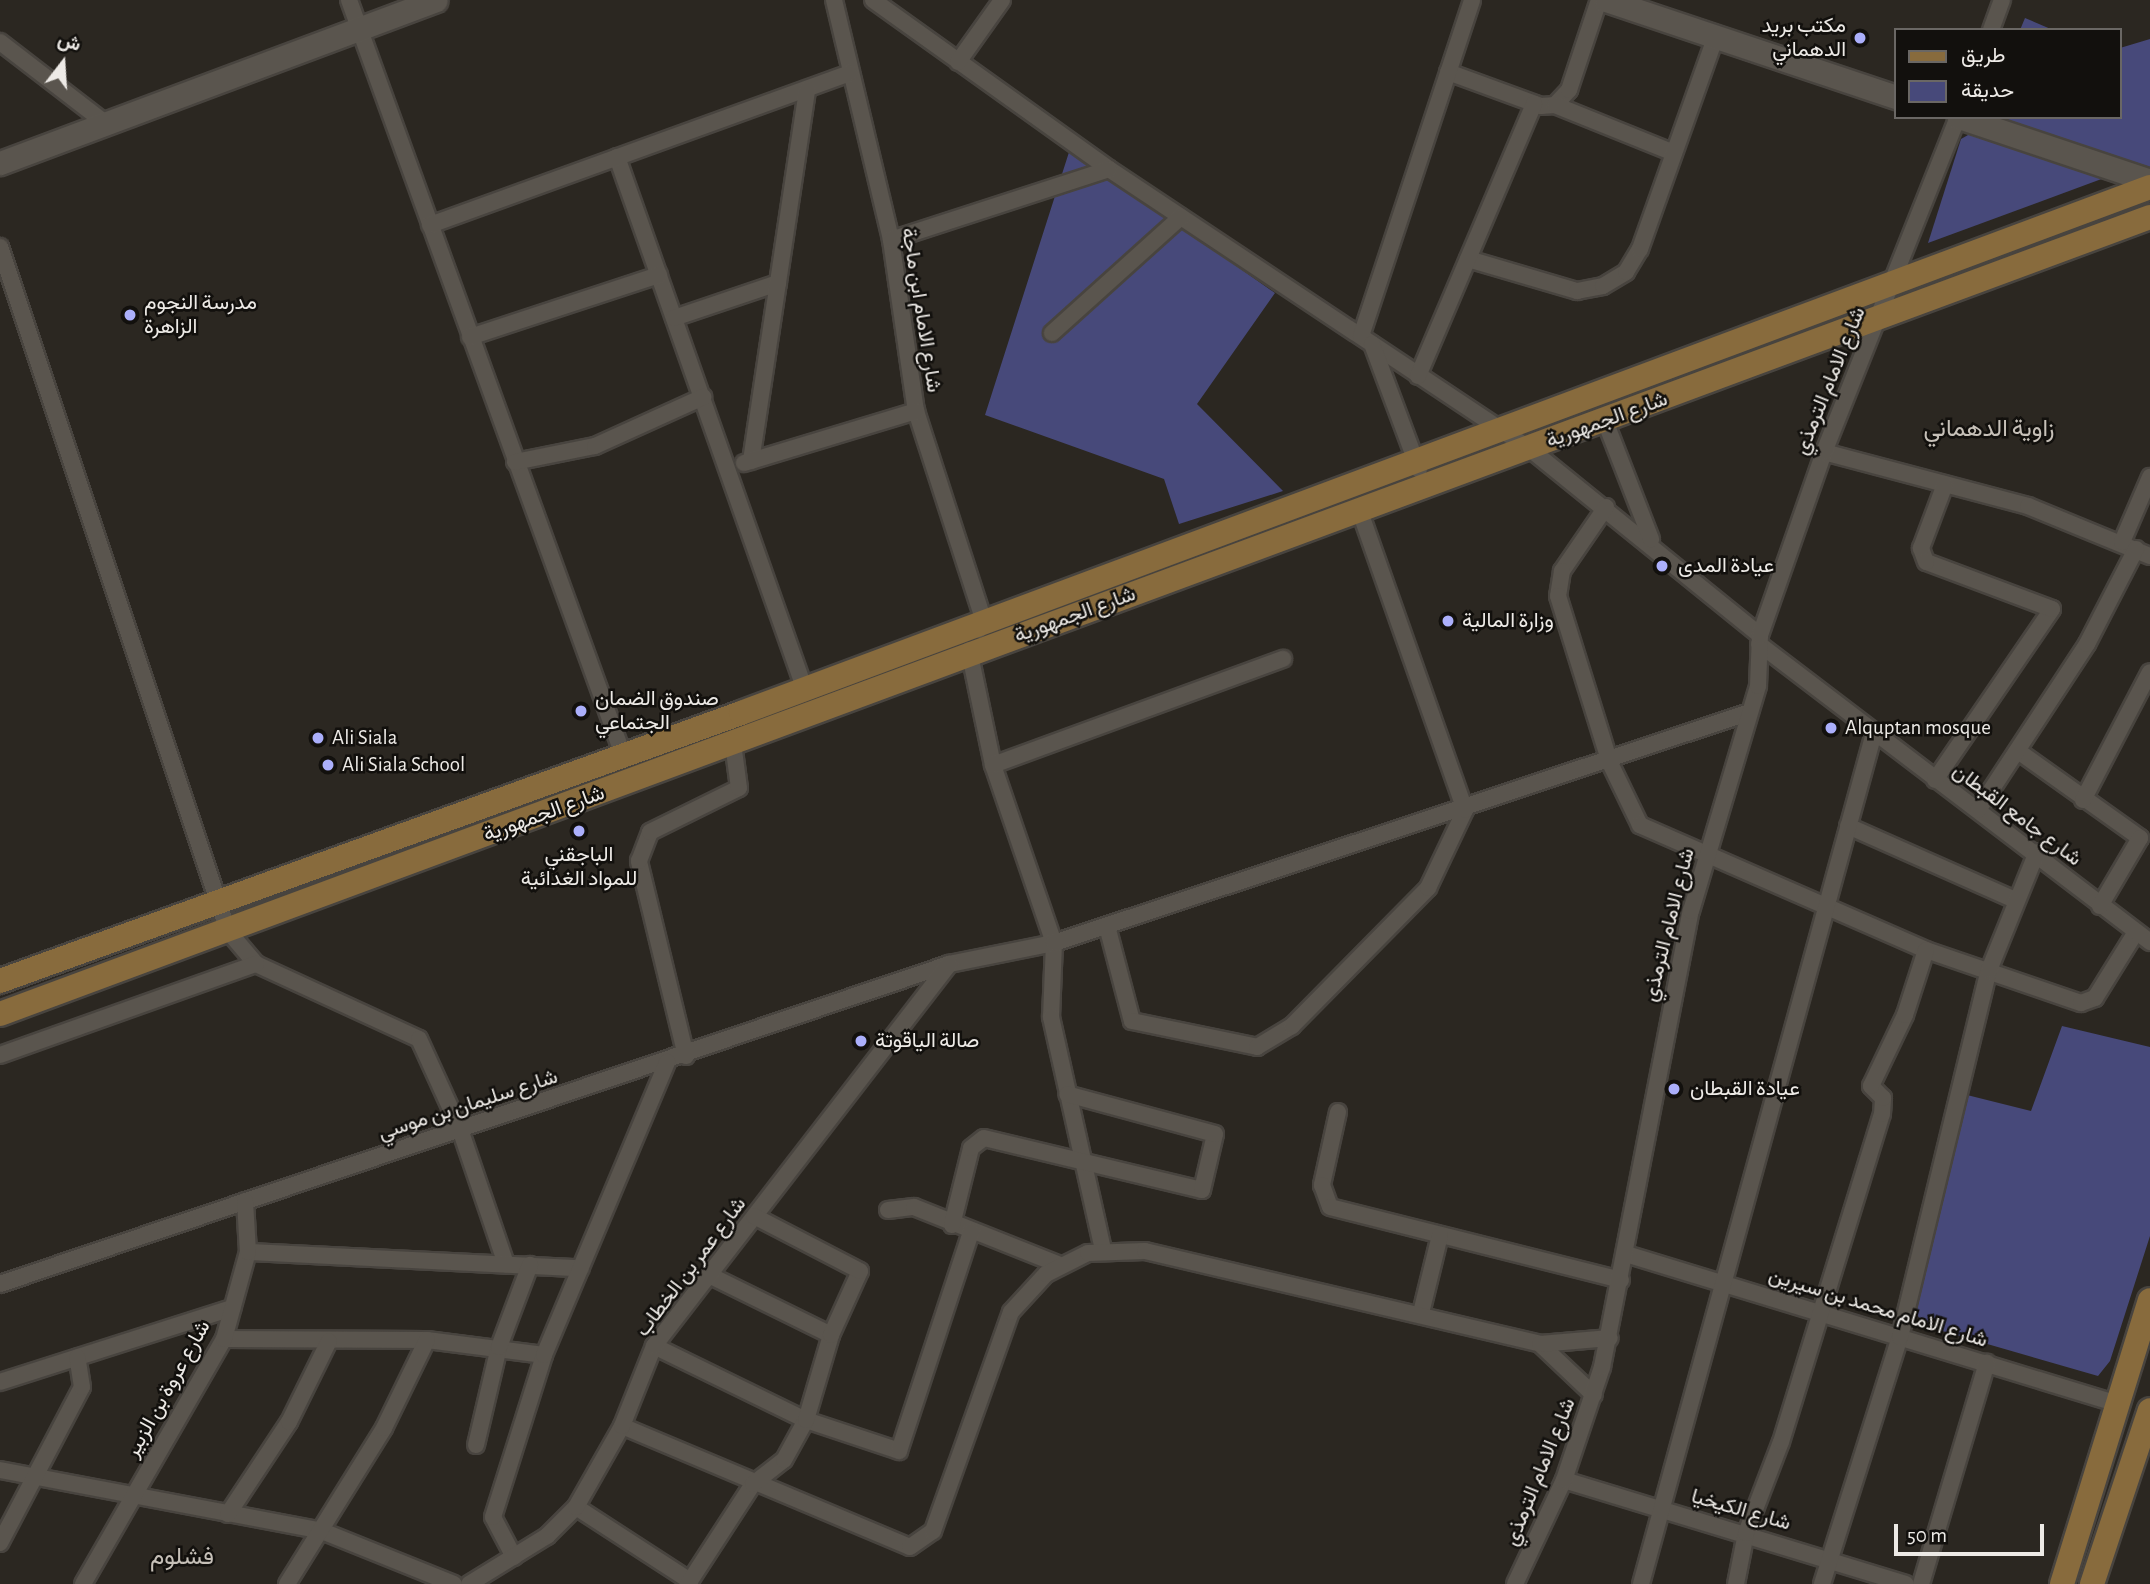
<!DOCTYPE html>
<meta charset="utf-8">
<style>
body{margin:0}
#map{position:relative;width:2150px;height:1584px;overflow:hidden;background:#2b2721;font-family:"Alegreya Sans",Vazirmatn,sans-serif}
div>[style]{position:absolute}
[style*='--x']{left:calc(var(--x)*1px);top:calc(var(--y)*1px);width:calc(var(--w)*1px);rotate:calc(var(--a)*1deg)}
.green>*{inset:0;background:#47497a}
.roads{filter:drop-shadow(2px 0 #48443f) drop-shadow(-2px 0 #48443f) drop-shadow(0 2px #48443f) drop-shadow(0 -2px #48443f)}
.street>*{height:16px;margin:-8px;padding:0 8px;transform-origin:8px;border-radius:8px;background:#5a554e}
.secondary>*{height:23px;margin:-11.5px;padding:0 11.5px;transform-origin:11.5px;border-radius:11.5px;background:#5a554e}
.primary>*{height:24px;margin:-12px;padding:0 12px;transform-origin:12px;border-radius:12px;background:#886b3d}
.dots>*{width:19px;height:19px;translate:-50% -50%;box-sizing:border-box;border:4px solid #12100d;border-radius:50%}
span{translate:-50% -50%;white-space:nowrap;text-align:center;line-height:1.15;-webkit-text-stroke:5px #12100d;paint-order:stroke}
.poi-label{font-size:21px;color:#edeae6}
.right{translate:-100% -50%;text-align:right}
.left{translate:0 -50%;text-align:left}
.street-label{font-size:21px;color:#edeae6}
.quarter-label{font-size:24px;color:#c6c0b8}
.legend{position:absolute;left:1894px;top:28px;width:228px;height:91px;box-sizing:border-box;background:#12100d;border:2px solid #6a6764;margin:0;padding:9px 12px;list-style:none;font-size:21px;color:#edeae6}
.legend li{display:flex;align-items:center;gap:14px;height:35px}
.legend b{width:35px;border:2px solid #6a6764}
.north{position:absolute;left:28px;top:28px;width:70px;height:70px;-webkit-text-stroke:5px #12100d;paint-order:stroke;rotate:17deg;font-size:19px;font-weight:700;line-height:28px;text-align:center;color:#edeae6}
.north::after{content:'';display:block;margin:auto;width:24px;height:32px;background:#edeae6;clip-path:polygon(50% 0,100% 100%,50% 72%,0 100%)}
.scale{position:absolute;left:1894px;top:1524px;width:150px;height:32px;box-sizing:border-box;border:4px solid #edeae6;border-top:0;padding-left:9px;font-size:21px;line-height:24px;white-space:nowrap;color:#edeae6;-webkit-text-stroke:5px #12100d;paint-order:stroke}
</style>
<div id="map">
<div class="green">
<div style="clip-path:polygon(2025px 18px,2053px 30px,2020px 30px)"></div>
<div style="clip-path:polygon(2150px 39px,2150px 167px,1997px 117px,2120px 117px,2120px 48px)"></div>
<div style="clip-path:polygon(1975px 131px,2115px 174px,1928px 243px,1961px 139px)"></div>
<div style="clip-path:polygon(1070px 149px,1275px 293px,1197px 404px,1283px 491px,1179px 524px,1164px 479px,985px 415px)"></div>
<div style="clip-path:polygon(2062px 1026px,2150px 1047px,2150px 1236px,2110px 1361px,2098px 1376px,1925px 1326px,1908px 1302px,1963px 1094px,2031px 1111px)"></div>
</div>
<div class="roads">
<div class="street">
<div style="--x:349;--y:0;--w:800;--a:70.05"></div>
<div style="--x:834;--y:0;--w:247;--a:76.6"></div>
<div style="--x:891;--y:240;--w:173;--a:81.7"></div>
<div style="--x:916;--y:411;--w:222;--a:72.1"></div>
<div style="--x:984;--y:622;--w:9;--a:122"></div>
<div style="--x:873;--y:0;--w:290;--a:35.6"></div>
<div style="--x:1109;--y:169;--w:506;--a:33.63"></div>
<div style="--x:1530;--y:449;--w:296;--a:39"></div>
<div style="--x:1991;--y:30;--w:32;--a:-70"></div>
<div style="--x:0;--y:42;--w:133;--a:37.6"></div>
<div style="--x:958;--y:62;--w:76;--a:-54.6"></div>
<div style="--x:1448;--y:72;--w:99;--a:20.1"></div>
<div style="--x:1541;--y:106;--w:14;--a:-4"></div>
<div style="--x:1555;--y:105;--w:21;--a:-47"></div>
<div style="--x:1569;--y:90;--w:95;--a:-71.6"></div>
<div style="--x:1555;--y:105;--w:128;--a:22"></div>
<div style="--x:617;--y:157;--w:562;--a:70.57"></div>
<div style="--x:430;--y:225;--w:446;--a:-19.9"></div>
<div style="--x:891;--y:240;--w:229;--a:-18"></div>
<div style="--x:0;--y:247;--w:721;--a:71.57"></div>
<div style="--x:228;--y:931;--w:43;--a:49.7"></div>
<div style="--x:256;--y:964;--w:179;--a:24.7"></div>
<div style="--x:419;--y:1039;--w:99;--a:65.5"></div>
<div style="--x:460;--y:1129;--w:143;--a:71.2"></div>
<div style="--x:1468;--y:259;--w:114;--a:16.4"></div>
<div style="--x:1577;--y:291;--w:26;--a:-11"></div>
<div style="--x:1603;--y:286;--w:27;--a:-31"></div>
<div style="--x:1626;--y:272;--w:27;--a:-59"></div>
<div style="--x:1640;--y:249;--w:224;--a:-70.4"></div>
<div style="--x:674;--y:318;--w:110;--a:-18.6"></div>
<div style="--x:1052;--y:333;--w:173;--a:-42"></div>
<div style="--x:1361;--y:336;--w:354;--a:-71.7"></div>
<div style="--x:470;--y:337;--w:199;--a:-18.2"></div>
<div style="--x:1372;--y:344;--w:134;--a:69.5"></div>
<div style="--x:1418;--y:376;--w:296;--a:-66.9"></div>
<div style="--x:1605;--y:421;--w:127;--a:68.7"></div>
<div style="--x:1824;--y:452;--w:211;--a:14.8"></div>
<div style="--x:2028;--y:506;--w:132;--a:22.3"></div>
<div style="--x:751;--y:461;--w:376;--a:-81.4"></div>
<div style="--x:515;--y:462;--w:82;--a:-11.3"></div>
<div style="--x:595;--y:446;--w:119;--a:-24.4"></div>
<div style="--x:744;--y:463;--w:180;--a:-16.8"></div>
<div style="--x:1606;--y:507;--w:78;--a:124.5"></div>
<div style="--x:1562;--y:571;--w:25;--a:99"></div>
<div style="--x:1558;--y:596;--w:175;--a:72.7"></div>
<div style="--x:1610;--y:763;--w:69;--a:64.2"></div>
<div style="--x:1640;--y:825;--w:312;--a:23.6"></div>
<div style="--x:1926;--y:950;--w:164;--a:18.9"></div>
<div style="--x:2081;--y:1003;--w:15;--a:-20"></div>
<div style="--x:2095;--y:998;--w:78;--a:-58.2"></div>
<div style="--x:2122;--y:542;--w:71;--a:-66.7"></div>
<div style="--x:1759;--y:644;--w:492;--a:37.3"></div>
<div style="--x:969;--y:650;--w:117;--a:78.2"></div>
<div style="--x:993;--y:765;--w:188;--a:71.1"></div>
<div style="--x:1054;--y:943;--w:74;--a:92.3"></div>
<div style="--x:1051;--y:1017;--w:239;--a:77.4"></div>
<div style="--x:2018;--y:751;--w:150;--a:35.5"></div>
<div style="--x:2140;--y:838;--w:79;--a:120.5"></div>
<div style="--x:993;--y:765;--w:309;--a:-20.1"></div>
<div style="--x:1935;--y:780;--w:207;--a:-55.6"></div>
<div style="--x:2052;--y:609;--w:134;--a:-159.5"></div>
<div style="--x:1926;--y:562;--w:15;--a:-110"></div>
<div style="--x:1921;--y:548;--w:68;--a:-69.4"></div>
<div style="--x:2083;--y:800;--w:144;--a:-62.4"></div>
<div style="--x:1978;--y:810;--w:199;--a:-56.7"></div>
<div style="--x:2087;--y:644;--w:107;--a:-62.7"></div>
<div style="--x:1848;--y:826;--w:183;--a:23.9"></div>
<div style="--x:1107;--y:926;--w:98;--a:75.3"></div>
<div style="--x:1132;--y:1021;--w:128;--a:11.7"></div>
<div style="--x:1257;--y:1047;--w:41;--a:-31"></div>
<div style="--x:1292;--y:1026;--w:194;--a:-45.4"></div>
<div style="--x:1428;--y:888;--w:86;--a:-64.6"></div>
<div style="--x:1465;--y:810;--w:319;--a:-109.4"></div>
<div style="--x:0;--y:1055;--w:272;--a:-19.6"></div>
<div style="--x:686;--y:1056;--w:201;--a:-103.6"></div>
<div style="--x:639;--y:861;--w:31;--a:-69"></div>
<div style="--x:650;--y:832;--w:99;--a:-26.3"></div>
<div style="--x:739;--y:788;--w:45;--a:-97.6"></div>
<div style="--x:1338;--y:1112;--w:75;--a:102.4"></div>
<div style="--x:1322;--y:1185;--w:23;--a:70"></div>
<div style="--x:1330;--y:1207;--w:300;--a:14.1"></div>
<div style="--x:888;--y:1210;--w:26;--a:-7"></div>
<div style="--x:914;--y:1207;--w:157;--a:21.7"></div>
<div style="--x:952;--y:1225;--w:79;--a:-76.1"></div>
<div style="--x:971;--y:1148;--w:16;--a:-38"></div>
<div style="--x:984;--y:1138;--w:224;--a:13.4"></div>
<div style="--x:1202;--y:1190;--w:57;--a:-76.9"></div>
<div style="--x:1215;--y:1134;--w:153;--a:-164.9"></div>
<div style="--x:248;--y:1252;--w:333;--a:2.8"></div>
<div style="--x:1626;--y:1254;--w:514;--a:16.96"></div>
<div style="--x:709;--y:1275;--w:136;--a:26.2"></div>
<div style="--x:0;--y:1284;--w:1001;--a:-18.63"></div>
<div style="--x:949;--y:964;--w:107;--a:-11.3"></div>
<div style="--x:1054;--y:943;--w:730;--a:-18.36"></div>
<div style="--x:1421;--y:1313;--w:80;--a:-76.3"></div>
<div style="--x:224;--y:1339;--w:203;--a:0.3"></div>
<div style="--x:427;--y:1340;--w:118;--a:7.3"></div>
<div style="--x:1540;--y:1344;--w:74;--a:43.4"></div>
<div style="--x:654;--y:1346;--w:169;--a:26"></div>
<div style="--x:806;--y:1420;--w:98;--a:18.4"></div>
<div style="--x:899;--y:1451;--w:231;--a:-71.8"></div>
<div style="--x:0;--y:1382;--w:244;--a:-17.7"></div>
<div style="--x:622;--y:1426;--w:312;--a:22.8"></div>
<div style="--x:910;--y:1547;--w:28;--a:-35"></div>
<div style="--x:933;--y:1531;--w:232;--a:-70.4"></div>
<div style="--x:1011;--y:1312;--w:52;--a:-47.4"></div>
<div style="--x:1046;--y:1274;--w:47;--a:-26.6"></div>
<div style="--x:1088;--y:1253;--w:57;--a:-2"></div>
<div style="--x:1145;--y:1251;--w:406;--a:13.2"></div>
<div style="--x:1540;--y:1344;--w:70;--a:-4.9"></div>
<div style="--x:476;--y:1445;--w:101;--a:-76.8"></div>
<div style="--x:499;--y:1347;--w:88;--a:-69.3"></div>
<div style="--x:0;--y:1470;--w:328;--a:10.7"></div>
<div style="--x:322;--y:1531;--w:142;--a:21.9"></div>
<div style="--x:1564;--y:1480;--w:357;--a:16.9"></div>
<div style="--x:576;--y:1507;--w:136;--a:33"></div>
<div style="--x:228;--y:1514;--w:110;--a:-56.5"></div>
<div style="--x:289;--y:1422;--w:90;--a:-63.7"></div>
<div style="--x:0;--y:1543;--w:176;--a:-62.3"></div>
<div style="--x:82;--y:1387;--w:30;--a:-99"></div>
<div style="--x:514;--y:1557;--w:45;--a:-117.7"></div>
<div style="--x:493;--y:1517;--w:170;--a:-72.5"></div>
<div style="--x:544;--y:1355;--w:318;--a:-67.2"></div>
<div style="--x:83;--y:1584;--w:283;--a:-60.1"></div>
<div style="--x:224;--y:1339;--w:90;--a:-74.6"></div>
<div style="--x:248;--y:1252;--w:51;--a:-93.4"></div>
<div style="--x:287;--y:1584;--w:184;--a:-58.1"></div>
<div style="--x:384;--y:1428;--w:98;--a:-64"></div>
<div style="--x:469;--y:1584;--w:92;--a:-31.6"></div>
<div style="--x:547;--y:1536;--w:41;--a:-45"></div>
<div style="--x:576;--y:1507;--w:93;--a:-60.4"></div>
<div style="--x:622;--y:1426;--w:86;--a:-68.2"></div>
<div style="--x:654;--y:1346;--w:483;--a:-52.3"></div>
<div style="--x:688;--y:1584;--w:119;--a:-57"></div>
<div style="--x:753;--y:1484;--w:39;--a:-38"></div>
<div style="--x:784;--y:1460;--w:46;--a:-61.2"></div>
<div style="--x:806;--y:1420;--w:89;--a:-73.6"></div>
<div style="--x:831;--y:1335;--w:70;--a:-65.6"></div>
<div style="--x:860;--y:1271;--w:119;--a:-152.6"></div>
<div style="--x:1515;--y:1584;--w:115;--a:-64.8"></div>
<div style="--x:1564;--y:1480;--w:119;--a:-71.4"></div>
<div style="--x:1602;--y:1367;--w:465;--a:-79"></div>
<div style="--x:1691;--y:911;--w:235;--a:-73.4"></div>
<div style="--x:1758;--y:686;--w:51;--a:-87.8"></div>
<div style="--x:1760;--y:635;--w:194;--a:-70.7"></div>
<div style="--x:1824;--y:452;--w:361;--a:-68.2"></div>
<div style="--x:1641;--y:1584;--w:882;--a:-74.69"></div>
<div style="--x:1736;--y:1584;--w:52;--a:-78.9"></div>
<div style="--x:1746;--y:1533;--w:97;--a:-69"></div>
<div style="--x:1781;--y:1442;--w:343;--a:-72.9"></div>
<div style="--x:1882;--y:1114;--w:16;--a:-86"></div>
<div style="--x:1883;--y:1098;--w:17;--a:-135"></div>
<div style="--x:1871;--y:1086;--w:79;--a:-64.4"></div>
<div style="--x:1905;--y:1015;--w:68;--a:-72.1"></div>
<div style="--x:1822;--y:1584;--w:259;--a:-72.5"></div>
<div style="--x:1900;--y:1337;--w:378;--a:-76.4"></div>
<div style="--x:1989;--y:970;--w:127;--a:-67.9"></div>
<div style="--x:1921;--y:1584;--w:231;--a:-73.4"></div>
</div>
<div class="secondary">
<div style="--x:1606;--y:0;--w:306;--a:18.5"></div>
<div style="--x:1959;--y:117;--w:201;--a:18.5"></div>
<div style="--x:0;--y:163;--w:465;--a:-20.5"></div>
</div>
<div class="primary">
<div style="--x:0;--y:981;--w:788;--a:-19.88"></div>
<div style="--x:741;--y:713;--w:1504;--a:-20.47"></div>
<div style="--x:0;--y:1014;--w:2293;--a:-20.34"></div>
<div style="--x:2062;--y:1584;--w:297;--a:-72.8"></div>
<div style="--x:2092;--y:1584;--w:183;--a:-71.6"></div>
</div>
</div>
<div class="dots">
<div style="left:1860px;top:38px;background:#abaffb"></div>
<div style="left:130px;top:315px;background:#abaffb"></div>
<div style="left:1662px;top:566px;background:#abaffb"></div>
<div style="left:1448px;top:621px;background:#abaffb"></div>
<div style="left:581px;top:711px;background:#abaffb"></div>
<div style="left:1831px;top:728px;background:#abaffb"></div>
<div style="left:318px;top:738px;background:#abaffb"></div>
<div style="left:328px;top:765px;background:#abaffb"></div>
<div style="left:579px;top:831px;background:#abaffb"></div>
<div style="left:861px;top:1041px;background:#abaffb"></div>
<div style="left:1674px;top:1089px;background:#abaffb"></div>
</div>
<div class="poi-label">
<span class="right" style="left:1846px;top:38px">مكتب بريد<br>الدهماني</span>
<span class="left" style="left:144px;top:315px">مدرسة النجوم<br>الزاهرة</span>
<span class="left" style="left:1678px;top:566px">عيادة المدى</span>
<span class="left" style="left:1462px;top:621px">وزارة المالية</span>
<span class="left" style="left:595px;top:711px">صندوق الضمان<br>الجتماعي</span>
<span class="left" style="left:1845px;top:728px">Alquptan mosque</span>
<span class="left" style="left:332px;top:738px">Ali Siala</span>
<span class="left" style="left:342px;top:765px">Ali Siala School</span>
<span style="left:579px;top:867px">الباجقني<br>للمواد الغدائية</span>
<span class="left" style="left:875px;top:1041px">صالة الياقوتة</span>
<span class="left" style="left:1690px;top:1089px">عيادة القبطان</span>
</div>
<div class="street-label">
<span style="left:921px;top:310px;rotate:81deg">شارع الامام ابن ماجة</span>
<span style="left:1830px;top:381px;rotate:-68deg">شارع الامام الترمذي</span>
<span style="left:1607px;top:420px;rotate:-20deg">شارع الجمهورية</span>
<span style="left:1075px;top:615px;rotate:-20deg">شارع الجمهورية</span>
<span style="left:544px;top:814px;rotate:-20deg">شارع الجمهورية</span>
<span style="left:2017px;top:815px;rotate:37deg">شارع جامع القبطان</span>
<span style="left:1669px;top:925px;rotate:-76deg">شارع الامام الترمذي</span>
<span style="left:468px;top:1105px;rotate:-18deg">شارع سليمان بن موسي</span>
<span style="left:691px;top:1267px;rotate:-53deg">شارع عمر بن الخطاب</span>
<span style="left:1878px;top:1308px;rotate:17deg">شارع الامام محمد بن سيرين</span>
<span style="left:168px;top:1389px;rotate:-61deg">شارع عروة بن الزبير</span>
<span style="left:1540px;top:1472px;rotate:-68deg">شارع الامام الترمذي</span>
<span style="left:1741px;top:1510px;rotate:16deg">شارع الكيخيا</span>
</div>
<div class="quarter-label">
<span style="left:1989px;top:430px">زاوية الدهماني</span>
<span style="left:182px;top:1558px">فشلوم</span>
</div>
<ul class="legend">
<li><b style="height:9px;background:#886b3d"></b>طريق</li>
<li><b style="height:19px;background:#47497a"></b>حديقة</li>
</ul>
<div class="north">ش</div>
<div class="scale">50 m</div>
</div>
